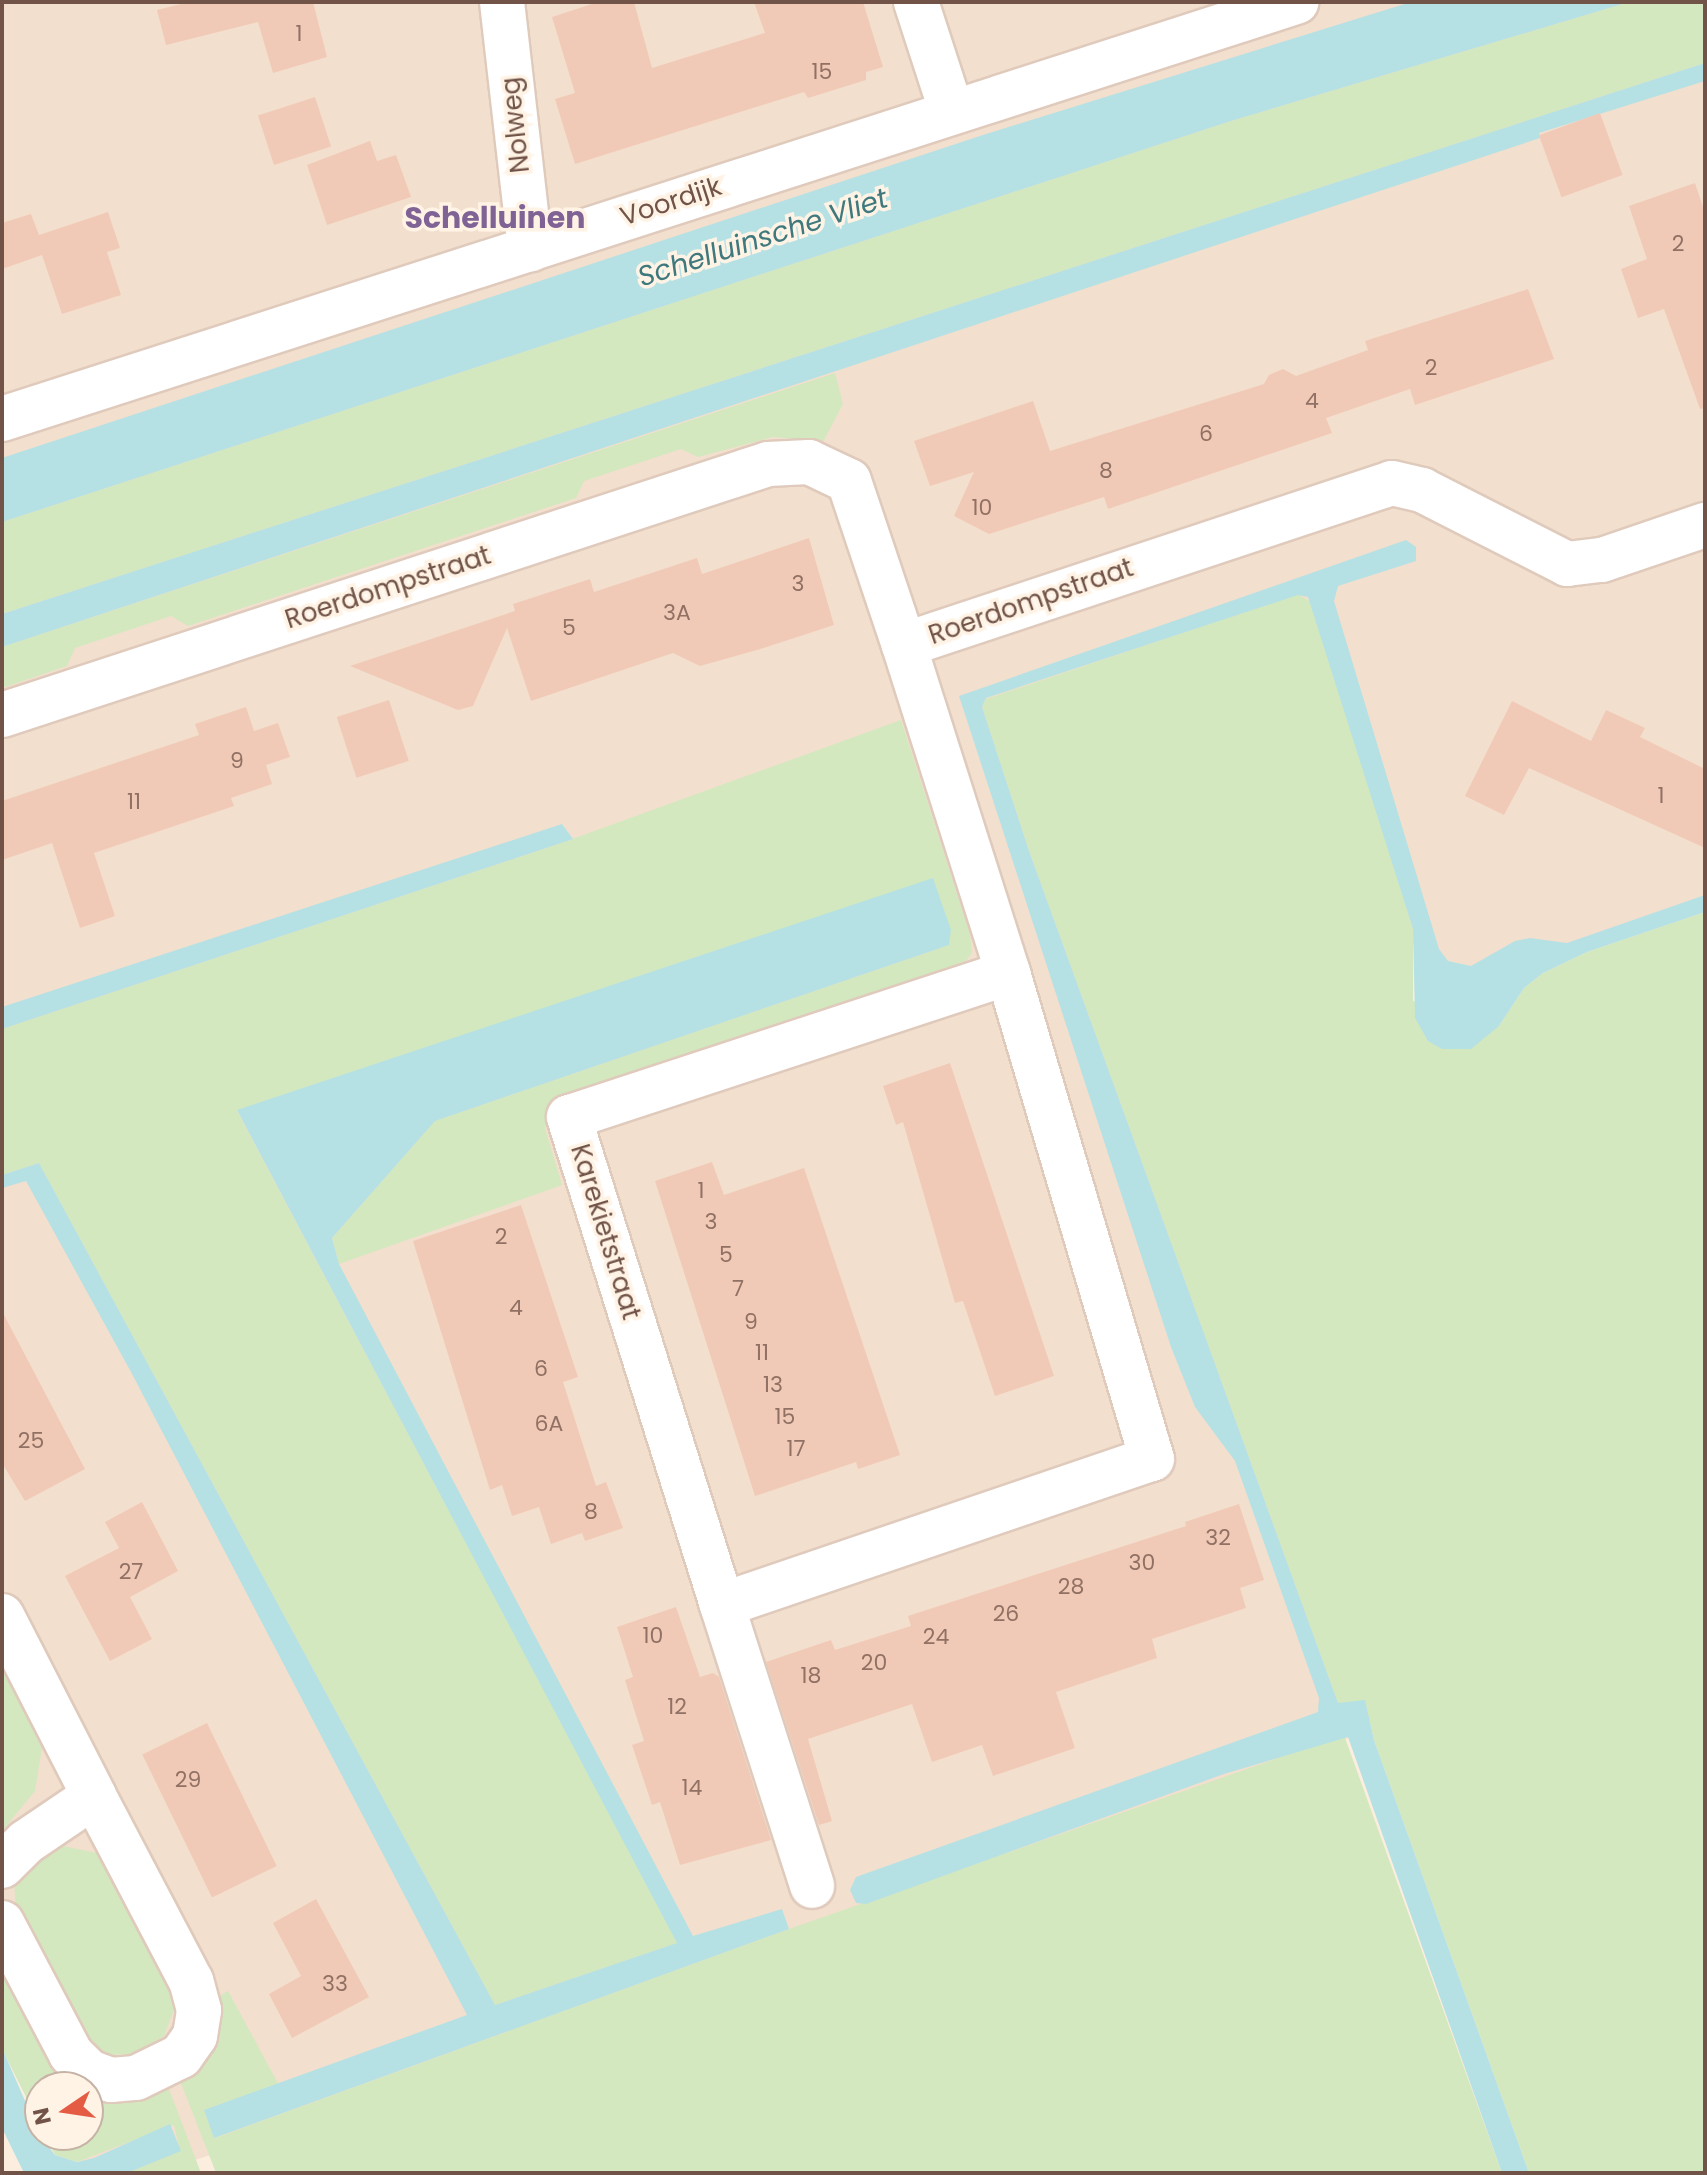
<!DOCTYPE html>
<style>
body{margin:0}
#map{position:relative;width:1707px;height:2175px;overflow:hidden;background:#fceedf;font-family:Poppins,sans-serif}
div>[style]{position:absolute}
[style*='--x']{left:calc(var(--x)*1px);top:calc(var(--y)*1px);width:calc(var(--w)*1px);rotate:calc(var(--a)*1deg)}
.residential>*{inset:0;background:#f3dfce}
.green>*{inset:0;background:#d3e8bf}
.water>*{inset:0;background:#b5e1e4}
.building>*{inset:0;background:#f1cab7;transform-origin:0 0}
.roads{filter:drop-shadow(2px 0 #dfcabc) drop-shadow(-2px 0 #dfcabc) drop-shadow(0 2px #dfcabc) drop-shadow(0 -2px #dfcabc)}
.minor>*{height:44px;margin:-22px;padding:0 22px;transform-origin:22px;border-radius:22px;background:#fff}
span{translate:-50% -50%;white-space:nowrap;text-align:center;line-height:1.15;-webkit-text-stroke:7px #fff3e5;paint-order:stroke}
.number-label{font-size:22px;color:#917164}
.number-label span{-webkit-text-stroke-width:0}
.street-label{font-size:26px;color:#715348}
.water-label{font-size:28px;color:#3f797e;font-style:italic}
.quarter-label{font-size:30px;color:#806395;font-weight:700}
.frame{position:absolute;inset:0;border:4px solid #715348;pointer-events:none}
.north{position:absolute;left:24px;top:2071px;width:80px;height:80px;box-sizing:border-box;background:#fff3e5;border:2px solid #c6b3a6;border-radius:50%;rotate:257deg;font-size:22px;font-weight:700;line-height:32px;text-align:center;color:#715348}
.north::after{content:'';display:block;margin:auto;width:28px;height:36px;background:#e55c45;clip-path:polygon(50% 0,100% 100%,50% 72%,0 100%)}
</style>
<div id="map">
<div class="residential">
<div style="clip-path:polygon(2px 2px,1705px 2px,1705px 909px,1431px 1001px,1309px 611px,1370px 1730px,401px 2094px,154px 2173px,77px 2173px,88px 2135px,88px 2087px,40px 2087px,2px 2023px)"></div>
</div>
<div class="green">
<div style="clip-path:polygon(1629px 2px,1705px 2px,1705px 63px,2px 614px,2px 522px,1231px 121px)"></div>
<div style="clip-path:polygon(835px 373px,843px 404px,823px 442px,773px 437px,698px 457px,681px 449px,584px 481px,576px 498px,188px 626px,171px 616px,75px 648px,67px 666px,2px 688px,2px 647px)"></div>
<div style="clip-path:polygon(1298px 594px,1314px 604px,1413px 929px,1413px 1001px,1499px 1026px,1524px 988px,1543px 973px,1587px 952px,1705px 912px,1705px 2173px,1529px 2173px,1374px 1740px,1365px 1701px,1338px 1703px,1029px 851px,982px 707px,986px 699px)"></div>
<div style="clip-path:polygon(901px 720px,970px 934px,972px 953px,966px 961px,551px 1111px,545px 1128px,562px 1185px,339px 1264px,332px 1238px,435px 1121px,949px 945px,237px 1111px,678px 1943px,495px 2005px,39px 1163px,2px 1175px,2px 1029px,564px 842px)"></div>
<div style="clip-path:polygon(2px 1664px,42px 1748px,35px 1791px,2px 1831px)"></div>
<div style="clip-path:polygon(1344px 1735px,1502px 2173px,216px 2173px,179px 2078px,216px 1998px,228px 1991px,279px 2085px,204px 2110px,215px 2138px,789px 1929px)"></div>
<div style="clip-path:polygon(58px 1845px,97px 1853px,165px 1979px,175px 2007px,164px 2036px,135px 2054px,106px 2055px,76px 2033px,16px 1910px,14px 1883px,27px 1861px)"></div>
<div style="clip-path:polygon(2px 1962px,76px 2087px,40px 2087px,40px 2125px,2px 2049px)"></div>
<div style="clip-path:polygon(167px 2084px,201px 2173px,127px 2173px,180px 2151px,174px 2125px,77px 2162px,55px 2155px,45px 2135px,88px 2135px,88px 2095px,127px 2100px)"></div>
</div>
<div class="water">
<div style="clip-path:polygon(1411px 2px,1629px 2px,1231px 121px,2px 522px,2px 458px,983px 135px)"></div>
<div style="clip-path:polygon(1705px 63px,1705px 81px,1539px 133px,1540px 138px,2px 647px,2px 614px)"></div>
<div style="clip-path:polygon(1406px 540px,1416px 547px,1416px 561px,1338px 586px,1334px 601px,1439px 949px,1448px 961px,1471px 966px,1515px 941px,1530px 938px,1567px 943px,1705px 895px,1705px 912px,1587px 952px,1543px 973px,1524px 988px,1499px 1026px,1471px 1049px,1442px 1049px,1428px 1041px,1415px 1018px,1413px 929px,1308px 597px,1298px 595px,986px 698px,982px 707px,1029px 851px,1338px 1703px,1365px 1700px,1374px 1740px,1529px 2173px,1502px 2173px,1348px 1737px,1224px 1774px,866px 1904px,856px 1903px,850px 1890px,856px 1877px,1318px 1712px,1319px 1698px,1235px 1461px,1195px 1407px,1171px 1347px,959px 696px)"></div>
<div style="clip-path:polygon(562px 824px,573px 839px,2px 1029px,2px 1007px)"></div>
<div style="clip-path:polygon(933px 878px,951px 930px,949px 945px,435px 1121px,332px 1238px,339px 1264px,693px 1936px,782px 1909px,789px 1929px,214px 2138px,204px 2110px,467px 2015px,131px 1372px,26px 1181px,2px 1188px,2px 1175px,39px 1163px,495px 2005px,677px 1943px,237px 1110px)"></div>
<div style="clip-path:polygon(2px 2048px,40px 2135px,55px 2155px,77px 2162px,94px 2158px,170px 2124px,181px 2151px,127px 2173px,24px 2173px,2px 2128px)"></div>
</div>
<div class="building">
<div style="clip-path:polygon(189px 2px,313px 2px,327px 57px,273px 73px,258px 22px,166px 45px,157px 10px)"></div>
<div style="clip-path:polygon(598px 2px,634px 2px,652px 68px,765px 33px,754px 2px,863px 2px,883px 67px,866px 72px,866px 80px,808px 98px,804px 92px,575px 164px,555px 99px,575px 93px,552px 17px)"></div>
<div style="left:315px;top:97px;width:52px;height:60px;rotate:72deg"></div>
<div style="left:1600px;top:113px;width:66px;height:65px;rotate:70deg"></div>
<div style="clip-path:polygon(370px 141px,377px 161px,396px 155px,411px 197px,327px 225px,307px 165px)"></div>
<div style="clip-path:polygon(1695px 183px,1705px 213px,1705px 408px,1700px 409px,1664px 309px,1638px 318px,1621px 269px,1647px 259px,1629px 206px)"></div>
<div style="clip-path:polygon(108px 212px,120px 248px,107px 252px,121px 295px,62px 314px,42px 255px,2px 269px,2px 223px,31px 214px,39px 235px)"></div>
<div style="clip-path:polygon(1528px 289px,1554px 359px,1415px 405px,1410px 389px,1326px 418px,1332px 433px,1108px 509px,1104px 497px,989px 534px,954px 516px,974px 472px,930px 486px,914px 441px,1033px 401px,1050px 451px,1264px 384px,1269px 375px,1283px 369px,1296px 376px,1368px 350px,1365px 341px)"></div>
<div style="clip-path:polygon(809px 538px,834px 625px,757px 650px,700px 666px,673px 653px,531px 701px,507px 628px,473px 706px,458px 710px,350px 666px,515px 611px,513px 604px,590px 579px,594px 592px,697px 558px,702px 574px)"></div>
<div style="left:389px;top:700px;width:64px;height:55px;rotate:72deg"></div>
<div style="clip-path:polygon(1512px 701px,1591px 741px,1606px 710px,1645px 728px,1640px 737px,1705px 769px,1705px 848px,1529px 768px,1504px 815px,1465px 796px)"></div>
<div style="clip-path:polygon(246px 707px,254px 731px,278px 723px,290px 757px,266px 765px,272px 784px,231px 798px,234px 806px,94px 853px,115px 916px,80px 928px,52px 843px,2px 860px,2px 801px,199px 735px,195px 724px)"></div>
<div style="clip-path:polygon(950px 1063px,1054px 1376px,995px 1396px,963px 1301px,955px 1303px,903px 1122px,896px 1125px,883px 1086px)"></div>
<div style="clip-path:polygon(712px 1162px,724px 1195px,804px 1168px,900px 1455px,858px 1469px,856px 1462px,755px 1496px,655px 1181px)"></div>
<div style="clip-path:polygon(521px 1205px,578px 1377px,563px 1382px,596px 1486px,606px 1482px,623px 1528px,585px 1541px,582px 1533px,551px 1544px,539px 1507px,512px 1516px,502px 1485px,490px 1490px,413px 1241px)"></div>
<div style="clip-path:polygon(2px 1311px,85px 1469px,25px 1501px,2px 1463px)"></div>
<div style="clip-path:polygon(142px 1502px,178px 1571px,130px 1597px,152px 1639px,110px 1661px,65px 1576px,119px 1548px,105px 1522px)"></div>
<div style="clip-path:polygon(1239px 1504px,1264px 1580px,1240px 1588px,1246px 1608px,1152px 1639px,1157px 1658px,1056px 1692px,1075px 1748px,993px 1776px,982px 1745px,932px 1762px,912px 1704px,808px 1739px,832px 1821px,819px 1825px,766px 1662px,831px 1640px,835px 1650px,911px 1626px,908px 1616px,1186px 1526px,1185px 1522px)"></div>
<div style="clip-path:polygon(676px 1607px,700px 1677px,713px 1673px,719px 1677px,771px 1840px,680px 1865px,660px 1802px,652px 1805px,632px 1745px,644px 1741px,625px 1680px,633px 1677px,617px 1627px)"></div>
<div style="left:207px;top:1723px;width:159px;height:72px;rotate:64deg"></div>
<div style="clip-path:polygon(316px 1899px,369px 1997px,292px 2038px,269px 1994px,301px 1976px,273px 1923px)"></div>
</div>
<div class="roads">
<div class="minor">
<div style="--x:502;--y:2;--w:249;--a:83.5"></div>
<div style="--x:916;--y:2;--w:114;--a:72"></div>
<div style="--x:2;--y:419;--w:1360;--a:-17.86"></div>
<div style="--x:904;--y:645;--w:344;--a:72.4"></div>
<div style="--x:1008;--y:973;--w:462;--a:161.8"></div>
<div style="--x:569;--y:1117;--w:511;--a:72.59"></div>
<div style="--x:722;--y:1605;--w:454;--a:-18.8"></div>
<div style="--x:1152;--y:1459;--w:507;--a:-106.5"></div>
<div style="--x:2;--y:715;--w:806;--a:-18.14"></div>
<div style="--x:768;--y:464;--w:41;--a:-2.8"></div>
<div style="--x:809;--y:462;--w:44;--a:25.4"></div>
<div style="--x:849;--y:481;--w:173;--a:71.5"></div>
<div style="--x:904;--y:645;--w:514;--a:-18.36"></div>
<div style="--x:1392;--y:483;--w:31;--a:13"></div>
<div style="--x:1422;--y:490;--w:163;--a:27"></div>
<div style="--x:1567;--y:564;--w:35;--a:-7"></div>
<div style="--x:1602;--y:560;--w:109;--a:-18.8"></div>
<div style="--x:722;--y:1605;--w:295;--a:72.2"></div>
<div style="--x:2;--y:1616;--w:202;--a:62.9"></div>
<div style="--x:94;--y:1796;--w:82;--a:145.9"></div>
<div style="--x:26;--y:1842;--w:34;--a:135"></div>
<div style="--x:2;--y:1923;--w:148;--a:62.2"></div>
<div style="--x:71;--y:2054;--w:25;--a:45"></div>
<div style="--x:89;--y:2072;--w:23;--a:20"></div>
<div style="--x:111;--y:2080;--w:25;--a:-5"></div>
<div style="--x:136;--y:2078;--w:50;--a:-26.1"></div>
<div style="--x:181;--y:2056;--w:24;--a:-55"></div>
<div style="--x:195;--y:2036;--w:26;--a:-81"></div>
<div style="--x:199;--y:2010;--w:30;--a:-105"></div>
<div style="--x:191;--y:1981;--w:209;--a:-117.7"></div>
</div>
</div>
<div class="number-label">
<span style="left:299px;top:34px">1</span>
<span style="left:822px;top:72px">15</span>
<span style="left:1678px;top:244px">2</span>
<span style="left:1431px;top:368px">2</span>
<span style="left:1312px;top:401px">4</span>
<span style="left:1206px;top:434px">6</span>
<span style="left:1106px;top:471px">8</span>
<span style="left:982px;top:508px">10</span>
<span style="left:798px;top:584px">3</span>
<span style="left:677px;top:613px">3A</span>
<span style="left:569px;top:628px">5</span>
<span style="left:237px;top:761px">9</span>
<span style="left:1661px;top:796px">1</span>
<span style="left:134px;top:802px">11</span>
<span style="left:701px;top:1191px">1</span>
<span style="left:711px;top:1222px">3</span>
<span style="left:501px;top:1237px">2</span>
<span style="left:726px;top:1255px">5</span>
<span style="left:738px;top:1289px">7</span>
<span style="left:516px;top:1308px">4</span>
<span style="left:751px;top:1322px">9</span>
<span style="left:762px;top:1353px">11</span>
<span style="left:541px;top:1369px">6</span>
<span style="left:773px;top:1385px">13</span>
<span style="left:785px;top:1417px">15</span>
<span style="left:549px;top:1424px">6A</span>
<span style="left:31px;top:1441px">25</span>
<span style="left:796px;top:1449px">17</span>
<span style="left:591px;top:1512px">8</span>
<span style="left:1218px;top:1538px">32</span>
<span style="left:1142px;top:1563px">30</span>
<span style="left:131px;top:1572px">27</span>
<span style="left:1071px;top:1587px">28</span>
<span style="left:1006px;top:1614px">26</span>
<span style="left:653px;top:1636px">10</span>
<span style="left:936px;top:1637px">24</span>
<span style="left:874px;top:1663px">20</span>
<span style="left:811px;top:1676px">18</span>
<span style="left:677px;top:1707px">12</span>
<span style="left:188px;top:1780px">29</span>
<span style="left:692px;top:1788px">14</span>
<span style="left:335px;top:1984px">33</span>
</div>
<div class="street-label">
<span style="left:516px;top:125px;rotate:-96deg">Nolweg</span>
<span style="left:671px;top:202px;rotate:-18deg">Voordijk</span>
<span style="left:388px;top:588px;rotate:-18deg">Roerdompstraat</span>
<span style="left:1031px;top:602px;rotate:-19deg">Roerdompstraat</span>
<span style="left:605px;top:1232px;rotate:73deg">Karekietstraat</span>
</div>
<div class="water-label">
<span style="left:763px;top:238px;rotate:-18deg">Schelluinsche Vliet</span>
</div>
<div class="quarter-label">
<span style="left:495px;top:218px">Schelluinen</span>
</div>
<div class="frame"></div>
<div class="north">N</div>
</div>
